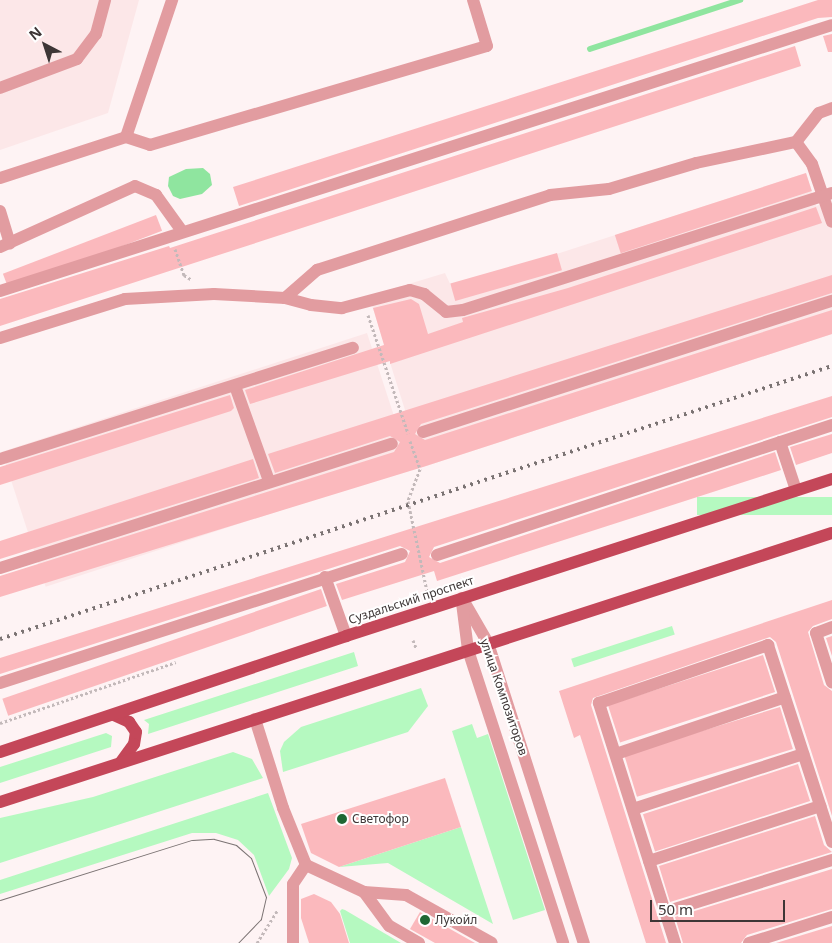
<!DOCTYPE html>
<meta charset="utf-8">
<style>
body{margin:0}
#map{position:relative;width:832px;height:943px;overflow:hidden;background:#fef3f4;font-family:"Noto Sans",sans-serif}
div>[style]{position:absolute}
[style*='--x']{left:calc(var(--x)*1px);top:calc(var(--y)*1px);width:calc(var(--w)*1px);rotate:calc(var(--a)*1deg)}
.built>*{inset:0;background:#fce7e8;transform-origin:0 0}
.green>*{inset:0;background:#b5f9c0;transform-origin:0 0}
.water>*{inset:0;background:#8fe59f}
.stream>*{height:5.5px;margin:-2.75px;padding:0 2.75px;transform-origin:2.75px;border-radius:2.75px;background:#8fe59f}
.building>*{inset:0;background:#fbb9bd;transform-origin:0 0}
.path>*{height:3px;margin-top:-1.5px;transform-origin:0;background:repeating-linear-gradient(90deg,#c3b9ba 0 2.5px,transparent 0 5px)}
.minor>*{height:12px;margin:-6px;padding:0 6px;transform-origin:6px;border-radius:6px;background:#e29ca0}
.major>*{height:12px;margin:-6px;padding:0 6px;transform-origin:6px;border-radius:6px;background:#c44759}
.tram>*{height:1px;margin:-0.5px;padding:0 0.5px;transform-origin:0.5px;border-radius:0.5px;background:#7b7373}
.rail>*{height:4px;margin-top:-2px;transform-origin:0;background:repeating-linear-gradient(90deg,#7b7373 0 2.5px,transparent 0 7.5px)}
.dots>*{width:14px;height:14px;translate:-50% -50%;box-sizing:border-box;border:2px solid #fff;border-radius:50%}
span{translate:-50% -50%;white-space:nowrap;text-align:center;line-height:1.15;-webkit-text-stroke:4px #fff;paint-order:stroke}
.street-label{font-size:12px;color:#3d3636}
.poi-label{font-size:12px;color:#3d3636}
.left{translate:0 -50%;text-align:left}
.north{position:absolute;left:20px;top:20px;width:50px;height:50px;-webkit-text-stroke:4px #fff;paint-order:stroke;rotate:320deg;font-size:14px;font-weight:700;line-height:20px;text-align:center;color:#3d3636}
.north::after{content:'';display:block;margin:auto;width:18px;height:22px;background:#3d3636;clip-path:polygon(50% 0,100% 100%,50% 72%,0 100%)}
.scale{position:absolute;left:650px;top:900px;width:135px;height:22px;box-sizing:border-box;border:2px solid #3d3636;border-top:0;padding-left:6px;font-size:15px;line-height:18px;white-space:nowrap;color:#3d3636;-webkit-text-stroke:4px #fff;paint-order:stroke}
</style>
<div id="map">
<div class="built">
<div style="clip-path:polygon(0 0,139px 0,108px 113px,0 150px)"></div>
<div style="clip-path:polygon(806px 173px,816px 206px,832px 200px,832px 334px,423px 467px,369px 296px,445px 273px,452px 288px)"></div>
<div style="left:367px;top:333px;width:142px;height:384px;rotate:72deg"></div>
</div>
<div class="green">
<div style="left:832px;top:497px;width:18px;height:135px;rotate:90deg"></div>
<div style="left:672px;top:626px;width:9px;height:106px;rotate:72deg"></div>
<div style="clip-path:polygon(354px 652px,358px 666px,148px 734px,149px 724px,144px 720px)"></div>
<div style="clip-path:polygon(421px 688px,428px 706px,408px 732px,283px 772px,280px 751px,284px 742px,301px 727px)"></div>
<div style="clip-path:polygon(472px 724px,477px 738px,488px 734px,545px 910px,513px 920px,452px 731px)"></div>
<div style="clip-path:polygon(106px 733px,112px 736px,111px 747px,0 783px,0 767px)"></div>
<div style="clip-path:polygon(233px 752px,252px 759px,263px 778px,0 863px,0 818px,93px 797px)"></div>
<div style="clip-path:polygon(268px 793px,292px 858px,289px 869px,269px 896px,254px 855px,238px 840px,216px 833px,192px 833px,0 894px,0 880px)"></div>
<div style="clip-path:polygon(461px 827px,493px 924px,388px 863px,339px 867px)"></div>
<div style="clip-path:polygon(342px 909px,345px 910px,401px 943px,350px 943px,340px 911px)"></div>
</div>
<div class="water">
<div style="clip-path:polygon(203px 168px,210px 174px,212px 185px,202px 194px,180px 199px,173px 196px,168px 186px,169px 177px,186px 169px)"></div>
</div>
<div class="stream">
<div style="--x:590;--y:49;--w:158;--a:-18.1"></div>
</div>
<div class="building">
<div style="clip-path:polygon(818px 0,832px 0,832px 17px,818px 18px,239px 206px,233px 187px)"></div>
<div style="clip-path:polygon(832px 34px,832px 52px,828px 52px,823px 36px)"></div>
<div style="clip-path:polygon(795px 46px,801px 66px,0 326px,0 299px,169px 246px,170px 248px)"></div>
<div style="left:806px;top:173px;width:19px;height:201px;rotate:72deg"></div>
<div style="clip-path:polygon(816px 207px,822px 223px,390px 364px,390px 361px,250px 404px,245px 390px,384px 345px,373px 308px,411px 299px,419px 304px,428px 334px,463px 322px,462px 318px,568px 288px)"></div>
<div style="left:156px;top:215px;width:17px;height:164px;rotate:69deg"></div>
<div style="left:557px;top:253px;width:18px;height:111px;rotate:74deg"></div>
<div style="clip-path:polygon(832px 275px,832px 293px,421px 424px,415px 434px,425px 440px,832px 310px,832px 334px,423px 467px,0 597px,0 576px,394px 452px,400px 442px,390px 436px,275px 473px,268px 454px,271px 453px)"></div>
<div style="clip-path:polygon(230px 395px,234px 408px,231px 411px,0 485px,0 467px)"></div>
<div style="clip-path:polygon(832px 396px,832px 417px,434px 547px,429px 557px,440px 563px,775px 452px,781px 470px,437px 581px,434px 571px,342px 600px,336px 584px,405px 562px,410px 551px,400px 546px,0 674px,0 658px)"></div>
<div style="clip-path:polygon(832px 434px,832px 453px,796px 465px,790px 447px)"></div>
<div style="clip-path:polygon(253px 459px,259px 478px,0 559px,0 541px)"></div>
<div style="left:321px;top:589px;width:18px;height:337px;rotate:71deg"></div>
<div style="clip-path:polygon(832px 600px,832px 619px,813px 626px,808px 632px,824px 685px,832px 691px,832px 816px,776px 642px,770px 637px,593px 698px,591px 705px,666px 943px,646px 943px,580px 735px,574px 738px,559px 691px)"></div>
<div style="clip-path:polygon(832px 636px,832px 656px,826px 638px)"></div>
<div style="left:763px;top:655px;width:39px;height:163px;rotate:72deg"></div>
<div style="left:780px;top:707px;width:44px;height:163px;rotate:73deg"></div>
<div style="left:798px;top:764px;width:39px;height:163px;rotate:72deg"></div>
<div style="clip-path:polygon(445px 778px,461px 827px,339px 867px,311px 853px,301px 824px)"></div>
<div style="clip-path:polygon(815px 816px,824px 845px,832px 852px,670px 902px,659px 866px)"></div>
<div style="clip-path:polygon(832px 869px,832px 909px,747px 935px,741px 943px,683px 943px,675px 917px)"></div>
<div style="clip-path:polygon(314px 894px,331px 902px,340px 914px,349px 943px,309px 943px,301px 918px,301px 899px)"></div>
<div style="clip-path:polygon(420px 912px,475px 943px,435px 943px,410px 929px)"></div>
<div style="clip-path:polygon(832px 926px,832px 943px,776px 943px)"></div>
</div>
<div class="path">
<div style="--x:175;--y:249;--w:28;--a:71"></div>
<div style="--x:184;--y:275;--w:9;--a:32"></div>
<div style="--x:368;--y:315;--w:125;--a:71.3"></div>
<div style="--x:410;--y:441;--w:30;--a:70"></div>
<div style="--x:420;--y:469;--w:34;--a:111"></div>
<div style="--x:408;--y:501;--w:92;--a:78.1"></div>
<div style="--x:413;--y:640;--w:9;--a:69"></div>
<div style="--x:0;--y:723;--w:186;--a:-19.1"></div>
<div style="--x:257;--y:943;--w:39;--a:-58"></div>
</div>
<div class="minor">
<div style="--x:0;--y:88;--w:82;--a:-20.6"></div>
<div style="--x:77;--y:59;--w:31;--a:-53"></div>
<div style="--x:96;--y:34;--w:35;--a:-75"></div>
<div style="--x:126;--y:137;--w:145;--a:-71.4"></div>
<div style="--x:796;--y:142;--w:27;--a:54"></div>
<div style="--x:812;--y:164;--w:61;--a:71"></div>
<div style="--x:0;--y:178;--w:133;--a:-18"></div>
<div style="--x:126;--y:137;--w:25;--a:18"></div>
<div style="--x:150;--y:145;--w:351;--a:-16.4"></div>
<div style="--x:487;--y:46;--w:48;--a:-106.9"></div>
<div style="--x:0;--y:211;--w:34;--a:73"></div>
<div style="--x:0;--y:247;--w:148;--a:-24.3"></div>
<div style="--x:135;--y:186;--w:23;--a:23"></div>
<div style="--x:156;--y:195;--w:44;--a:54.2"></div>
<div style="--x:0;--y:291;--w:873;--a:-17.73"></div>
<div style="--x:285;--y:298;--w:43;--a:-41.2"></div>
<div style="--x:317;--y:270;--w:245;--a:-17.8"></div>
<div style="--x:550;--y:195;--w:59;--a:-5.8"></div>
<div style="--x:609;--y:189;--w:91;--a:-16.6"></div>
<div style="--x:696;--y:163;--w:102;--a:-11.9"></div>
<div style="--x:796;--y:142;--w:37;--a:-52"></div>
<div style="--x:819;--y:113;--w:14;--a:-21"></div>
<div style="--x:0;--y:338;--w:131;--a:-17.3"></div>
<div style="--x:125;--y:299;--w:89;--a:-3.2"></div>
<div style="--x:214;--y:294;--w:71;--a:3.2"></div>
<div style="--x:285;--y:298;--w:27;--a:15"></div>
<div style="--x:311;--y:305;--w:31;--a:6"></div>
<div style="--x:342;--y:308;--w:70;--a:-14.8"></div>
<div style="--x:410;--y:290;--w:15;--a:16"></div>
<div style="--x:424;--y:294;--w:28;--a:39"></div>
<div style="--x:446;--y:312;--w:17;--a:-7"></div>
<div style="--x:463;--y:310;--w:387;--a:-17.6"></div>
<div style="--x:235;--y:386;--w:101;--a:70.3"></div>
<div style="--x:423;--y:432;--w:429;--a:-17.8"></div>
<div style="--x:780;--y:442;--w:51;--a:71.6"></div>
<div style="--x:0;--y:459;--w:370;--a:-17.5"></div>
<div style="--x:437;--y:555;--w:416;--a:-18.2"></div>
<div style="--x:0;--y:568;--w:411;--a:-17.6"></div>
<div style="--x:325;--y:577;--w:63;--a:70.4"></div>
<div style="--x:462;--y:598;--w:52;--a:60"></div>
<div style="--x:488;--y:643;--w:315;--a:72.3"></div>
<div style="--x:462;--y:603;--w:47;--a:82.7"></div>
<div style="--x:468;--y:650;--w:308;--a:72"></div>
<div style="--x:832;--y:627;--w:17;--a:159"></div>
<div style="--x:816;--y:633;--w:52;--a:72.3"></div>
<div style="--x:0;--y:683;--w:422;--a:-17.8"></div>
<div style="--x:255;--y:719;--w:93;--a:72.5"></div>
<div style="--x:283;--y:808;--w:61;--a:68"></div>
<div style="--x:306;--y:865;--w:64;--a:25"></div>
<div style="--x:616;--y:754;--w:178;--a:-18.6"></div>
<div style="--x:633;--y:809;--w:179;--a:-17.9"></div>
<div style="--x:649;--y:861;--w:180;--a:-17.8"></div>
<div style="--x:665;--y:912;--w:175;--a:-17.3"></div>
<div style="--x:293;--y:943;--w:59;--a:-90"></div>
<div style="--x:293;--y:884;--w:23;--a:-56"></div>
<div style="--x:419;--y:943;--w:34;--a:-150"></div>
<div style="--x:389;--y:926;--w:42;--a:-126.3"></div>
<div style="--x:364;--y:892;--w:42;--a:4.1"></div>
<div style="--x:406;--y:895;--w:98;--a:29.2"></div>
<div style="--x:675;--y:943;--w:252;--a:-107.6"></div>
<div style="--x:599;--y:703;--w:179;--a:-18.9"></div>
<div style="--x:768;--y:645;--w:207;--a:72"></div>
<div style="--x:749;--y:943;--w:87;--a:-17.4"></div>
</div>
<div class="major">
<div style="--x:114;--y:715;--w:17;--a:25"></div>
<div style="--x:129;--y:722;--w:12;--a:55"></div>
<div style="--x:136;--y:732;--w:12;--a:99"></div>
<div style="--x:134;--y:744;--w:22;--a:126"></div>
<div style="--x:0;--y:752;--w:365;--a:-18.5"></div>
<div style="--x:346;--y:636;--w:511;--a:-17.9"></div>
<div style="--x:0;--y:802;--w:874;--a:-17.92"></div>
</div>
<div class="tram">
<div style="--x:0;--y:900;--w:201;--a:-17.4"></div>
<div style="--x:192;--y:840;--w:22;--a:-3"></div>
<div style="--x:214;--y:839;--w:23;--a:15"></div>
<div style="--x:236;--y:845;--w:20;--a:41"></div>
<div style="--x:251;--y:858;--w:42;--a:69"></div>
<div style="--x:266;--y:897;--w:23;--a:103"></div>
<div style="--x:261;--y:919;--w:33;--a:134"></div>
</div>
<div class="rail">
<div style="--x:0;--y:639;--w:876;--a:-18.17"></div>
</div>
<div class="dots">
<div style="left:342px;top:819px;background:#1f6733"></div>
<div style="left:425px;top:920px;background:#1f6733"></div>
</div>
<div class="street-label">
<span style="left:411px;top:600px;rotate:-18deg">Суздальский проспект</span>
<span style="left:504px;top:697px;rotate:71deg">улица Композиторов</span>
</div>
<div class="poi-label">
<span class="left" style="left:352px;top:819px">Светофор</span>
<span class="left" style="left:435px;top:920px">Лукойл</span>
</div>
<div class="north">N</div>
<div class="scale">50 m</div>
</div>
